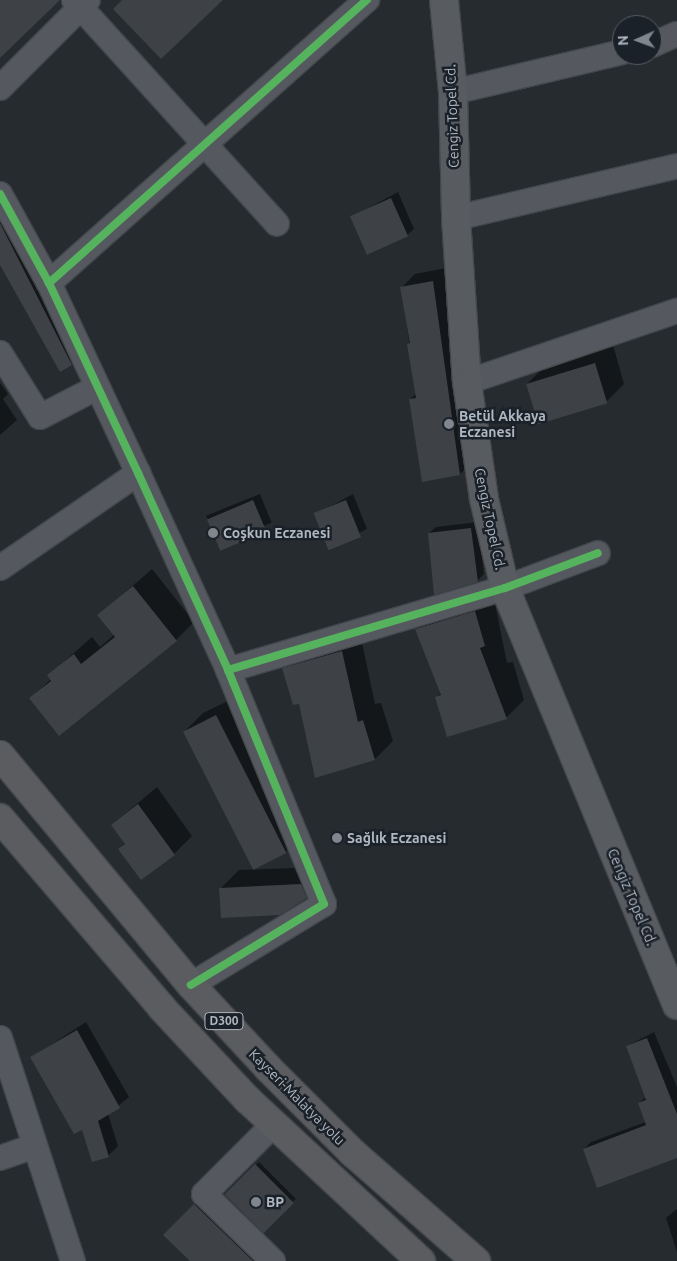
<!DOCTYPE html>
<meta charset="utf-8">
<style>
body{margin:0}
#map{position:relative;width:677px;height:1261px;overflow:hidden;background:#262b30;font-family:Ubuntu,sans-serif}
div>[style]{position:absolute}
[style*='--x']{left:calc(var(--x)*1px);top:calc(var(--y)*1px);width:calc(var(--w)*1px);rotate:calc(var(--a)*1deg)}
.shadow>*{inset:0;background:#0007;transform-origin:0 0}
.building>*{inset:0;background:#3e4246;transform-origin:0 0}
.roads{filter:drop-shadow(1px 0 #43474b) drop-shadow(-1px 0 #43474b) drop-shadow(0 1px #43474b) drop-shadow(0 -1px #43474b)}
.minor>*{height:24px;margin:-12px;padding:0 12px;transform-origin:12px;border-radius:12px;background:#55595f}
.major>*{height:28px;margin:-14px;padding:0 14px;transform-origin:14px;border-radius:14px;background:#585b60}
.highway>*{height:28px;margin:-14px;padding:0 14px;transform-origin:14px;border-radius:14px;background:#5a5c5f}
.cycleway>*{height:8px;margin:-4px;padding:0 4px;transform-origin:4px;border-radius:4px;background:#56b35d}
.dots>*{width:14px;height:14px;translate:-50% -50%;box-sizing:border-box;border:2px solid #1b2129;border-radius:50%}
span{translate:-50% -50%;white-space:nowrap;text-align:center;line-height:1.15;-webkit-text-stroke:5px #1b2129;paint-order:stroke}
.shield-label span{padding:1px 4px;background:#1b2129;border:1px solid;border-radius:4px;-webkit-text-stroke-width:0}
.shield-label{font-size:12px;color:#afb7c1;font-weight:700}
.street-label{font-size:14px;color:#afb7c1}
.poi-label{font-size:14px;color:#afb7c1;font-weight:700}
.left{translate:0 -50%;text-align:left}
.north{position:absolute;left:612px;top:15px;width:50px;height:50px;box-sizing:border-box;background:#1b2129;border:1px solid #565d66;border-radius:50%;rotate:268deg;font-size:14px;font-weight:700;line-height:20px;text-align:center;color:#afb7c1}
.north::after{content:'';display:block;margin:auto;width:18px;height:22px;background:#7f868e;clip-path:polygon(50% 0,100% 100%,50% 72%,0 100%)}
</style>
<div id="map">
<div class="shadow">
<div style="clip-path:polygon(398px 192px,414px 229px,407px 235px,352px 217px)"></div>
<div style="clip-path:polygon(0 202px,90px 346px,72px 364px,0 263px)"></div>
<div style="clip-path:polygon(446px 268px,473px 461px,460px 474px,410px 399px,416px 394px,402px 287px,415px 274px)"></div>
<div style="clip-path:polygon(613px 345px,624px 384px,606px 402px,527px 384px,545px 366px)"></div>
<div style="clip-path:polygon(0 383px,8px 394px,3px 399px,17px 420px,0 435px)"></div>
<div style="left:260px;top:494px;width:31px;height:58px;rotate:68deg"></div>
<div style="clip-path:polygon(353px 494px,367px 529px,330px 548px,316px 514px)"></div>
<div style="clip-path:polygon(478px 522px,484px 574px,477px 581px,429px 533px,436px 527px)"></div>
<div style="clip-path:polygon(152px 569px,194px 622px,176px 640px,31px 698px,51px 679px,49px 675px,92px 637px,100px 647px,114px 635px,99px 615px)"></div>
<div style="clip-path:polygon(493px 594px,507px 663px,513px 662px,524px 700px,506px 718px,437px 697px,441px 693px,416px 629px,434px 611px)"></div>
<div style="clip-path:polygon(360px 633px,375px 704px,381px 703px,393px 741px,375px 759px,300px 702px,284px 669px,301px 651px)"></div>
<div style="clip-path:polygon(234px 698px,304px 834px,286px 852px,185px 731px,203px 713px)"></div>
<div style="clip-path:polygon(157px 787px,192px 836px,174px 854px,119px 849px,125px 843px,112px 825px)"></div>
<div style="clip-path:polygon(319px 867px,324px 879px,306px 897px,221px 888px,239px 870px)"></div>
<div style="clip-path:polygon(86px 1022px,129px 1097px,108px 1114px,118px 1146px,108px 1156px,32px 1057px)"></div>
<div style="clip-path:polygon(654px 1032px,677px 1087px,677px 1157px,584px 1149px,591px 1142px,646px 1122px,639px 1103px,646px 1097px,627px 1046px)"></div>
<div style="left:259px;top:1162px;width:52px;height:47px;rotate:45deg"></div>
<div style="clip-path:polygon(205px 1194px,275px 1261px,191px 1261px,165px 1235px)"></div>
<div style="clip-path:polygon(677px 1209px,677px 1252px,666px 1218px)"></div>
</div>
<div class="building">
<div style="clip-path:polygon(0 0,60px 0,0 58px)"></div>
<div style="clip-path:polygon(122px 0,223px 0,161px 59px,113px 9px)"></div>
<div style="left:391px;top:198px;width:42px;height:45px;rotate:66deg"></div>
<div style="clip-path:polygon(0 223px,72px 365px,60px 372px,0 265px)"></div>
<div style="clip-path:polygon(433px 281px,460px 475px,422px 482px,409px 399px,416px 398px,407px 344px,410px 343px,400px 287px)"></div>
<div style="left:595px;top:363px;width:42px;height:72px;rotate:73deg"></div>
<div style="left:253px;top:500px;width:34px;height:50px;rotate:67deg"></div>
<div style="left:346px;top:500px;width:40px;height:35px;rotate:68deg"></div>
<div style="clip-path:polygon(471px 528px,478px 582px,434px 595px,428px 533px)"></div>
<div style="clip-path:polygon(133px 586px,177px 641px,59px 736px,29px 698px,51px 681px,47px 675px,74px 654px,81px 664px,115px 637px,97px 615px)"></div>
<div style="clip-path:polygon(475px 611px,485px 646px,480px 648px,507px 719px,447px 737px,435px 697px,441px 695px,415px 629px)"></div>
<div style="clip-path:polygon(342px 651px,358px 722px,363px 720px,375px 760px,315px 778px,299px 704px,293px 705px,282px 668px)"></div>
<div style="left:216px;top:715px;width:155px;height:37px;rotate:63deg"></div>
<div style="clip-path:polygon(138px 804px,175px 855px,141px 880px,118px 849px,125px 844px,111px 825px)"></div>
<div style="clip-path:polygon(301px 884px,307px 898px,280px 915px,221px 918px,219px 888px)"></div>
<div style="clip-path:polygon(77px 1030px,120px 1108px,98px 1121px,109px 1157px,92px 1162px,82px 1130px,74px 1134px,30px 1057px)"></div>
<div style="clip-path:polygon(647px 1038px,677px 1114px,677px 1158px,597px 1188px,583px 1149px,646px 1125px,638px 1103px,646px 1100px,626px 1046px)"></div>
<div style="left:255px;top:1164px;width:55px;height:43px;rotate:45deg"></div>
<div style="clip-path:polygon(194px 1204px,253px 1261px,190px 1261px,163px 1235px)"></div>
</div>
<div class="roads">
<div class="minor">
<div style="--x:74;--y:0;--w:302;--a:47.8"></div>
<div style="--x:652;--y:45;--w:27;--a:-24"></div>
<div style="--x:0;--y:88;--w:124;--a:-45"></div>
<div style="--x:453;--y:92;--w:174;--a:-13.3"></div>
<div style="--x:0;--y:194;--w:102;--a:61.2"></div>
<div style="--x:49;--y:283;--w:210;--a:64.9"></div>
<div style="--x:138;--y:473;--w:217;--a:65.4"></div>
<div style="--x:228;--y:670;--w:253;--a:67.7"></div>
<div style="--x:324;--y:904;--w:156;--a:148.7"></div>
<div style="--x:456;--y:218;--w:227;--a:-13.2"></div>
<div style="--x:49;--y:283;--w:426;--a:-41.7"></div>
<div style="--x:0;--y:353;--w:75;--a:58"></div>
<div style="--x:40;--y:417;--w:65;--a:-27.3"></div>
<div style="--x:467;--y:382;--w:222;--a:-18.7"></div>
<div style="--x:0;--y:568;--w:168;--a:-34.5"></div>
<div style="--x:228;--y:670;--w:289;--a:-16.5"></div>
<div style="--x:505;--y:588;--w:99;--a:-20.6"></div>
<div style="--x:0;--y:1038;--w:235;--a:71.9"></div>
<div style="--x:0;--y:1158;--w:37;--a:-19"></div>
<div style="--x:273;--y:1261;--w:96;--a:-135.8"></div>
<div style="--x:204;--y:1194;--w:98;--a:-45"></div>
</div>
<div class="major">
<div style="--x:444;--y:0;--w:92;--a:84.4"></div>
<div style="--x:453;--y:92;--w:126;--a:88.6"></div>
<div style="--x:456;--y:218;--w:164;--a:86.2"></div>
<div style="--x:467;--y:382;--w:118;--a:81.7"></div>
<div style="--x:484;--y:499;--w:91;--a:76.7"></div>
<div style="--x:505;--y:588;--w:451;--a:67.6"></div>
</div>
<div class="highway">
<div style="--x:0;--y:755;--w:299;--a:50.3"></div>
<div style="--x:191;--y:985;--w:115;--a:47.1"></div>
<div style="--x:269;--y:1069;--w:119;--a:45"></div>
<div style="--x:353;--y:1153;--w:164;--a:41.3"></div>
<div style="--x:0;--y:818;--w:250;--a:49.5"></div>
<div style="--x:162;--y:1008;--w:125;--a:47"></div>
<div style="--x:247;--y:1099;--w:238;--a:43"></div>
</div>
</div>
<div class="cycleway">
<div style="--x:0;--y:194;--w:102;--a:61.2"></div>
<div style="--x:49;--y:283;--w:210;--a:64.9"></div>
<div style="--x:138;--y:473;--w:217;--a:65.4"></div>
<div style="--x:228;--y:670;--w:253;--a:67.7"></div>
<div style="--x:324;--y:904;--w:156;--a:148.7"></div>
<div style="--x:49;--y:283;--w:426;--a:-41.7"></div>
<div style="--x:228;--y:670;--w:289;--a:-16.5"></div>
<div style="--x:505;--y:588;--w:99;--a:-20.6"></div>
</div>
<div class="dots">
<div style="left:449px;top:424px;background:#7f868e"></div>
<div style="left:213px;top:533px;background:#7f868e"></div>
<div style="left:337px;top:838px;background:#7f868e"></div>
<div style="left:256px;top:1202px;background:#7f868e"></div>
</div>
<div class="shield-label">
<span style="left:224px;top:1021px">D300</span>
</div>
<div class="street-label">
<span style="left:452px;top:116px;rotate:-92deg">Cengiz Topel Cd.</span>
<span style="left:490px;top:519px;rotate:78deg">Cengiz Topel Cd.</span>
<span style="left:632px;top:897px;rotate:67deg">Cengiz Topel Cd.</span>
<span style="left:297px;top:1097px;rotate:45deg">Kayseri-Malatya yolu</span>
</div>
<div class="poi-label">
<span class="left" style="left:459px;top:424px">Betül Akkaya<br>Eczanesi</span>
<span class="left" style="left:223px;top:533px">Coşkun Eczanesi</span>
<span class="left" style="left:347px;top:838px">Sağlık Eczanesi</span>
<span class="left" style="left:266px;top:1202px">BP</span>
</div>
<div class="north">N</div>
</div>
